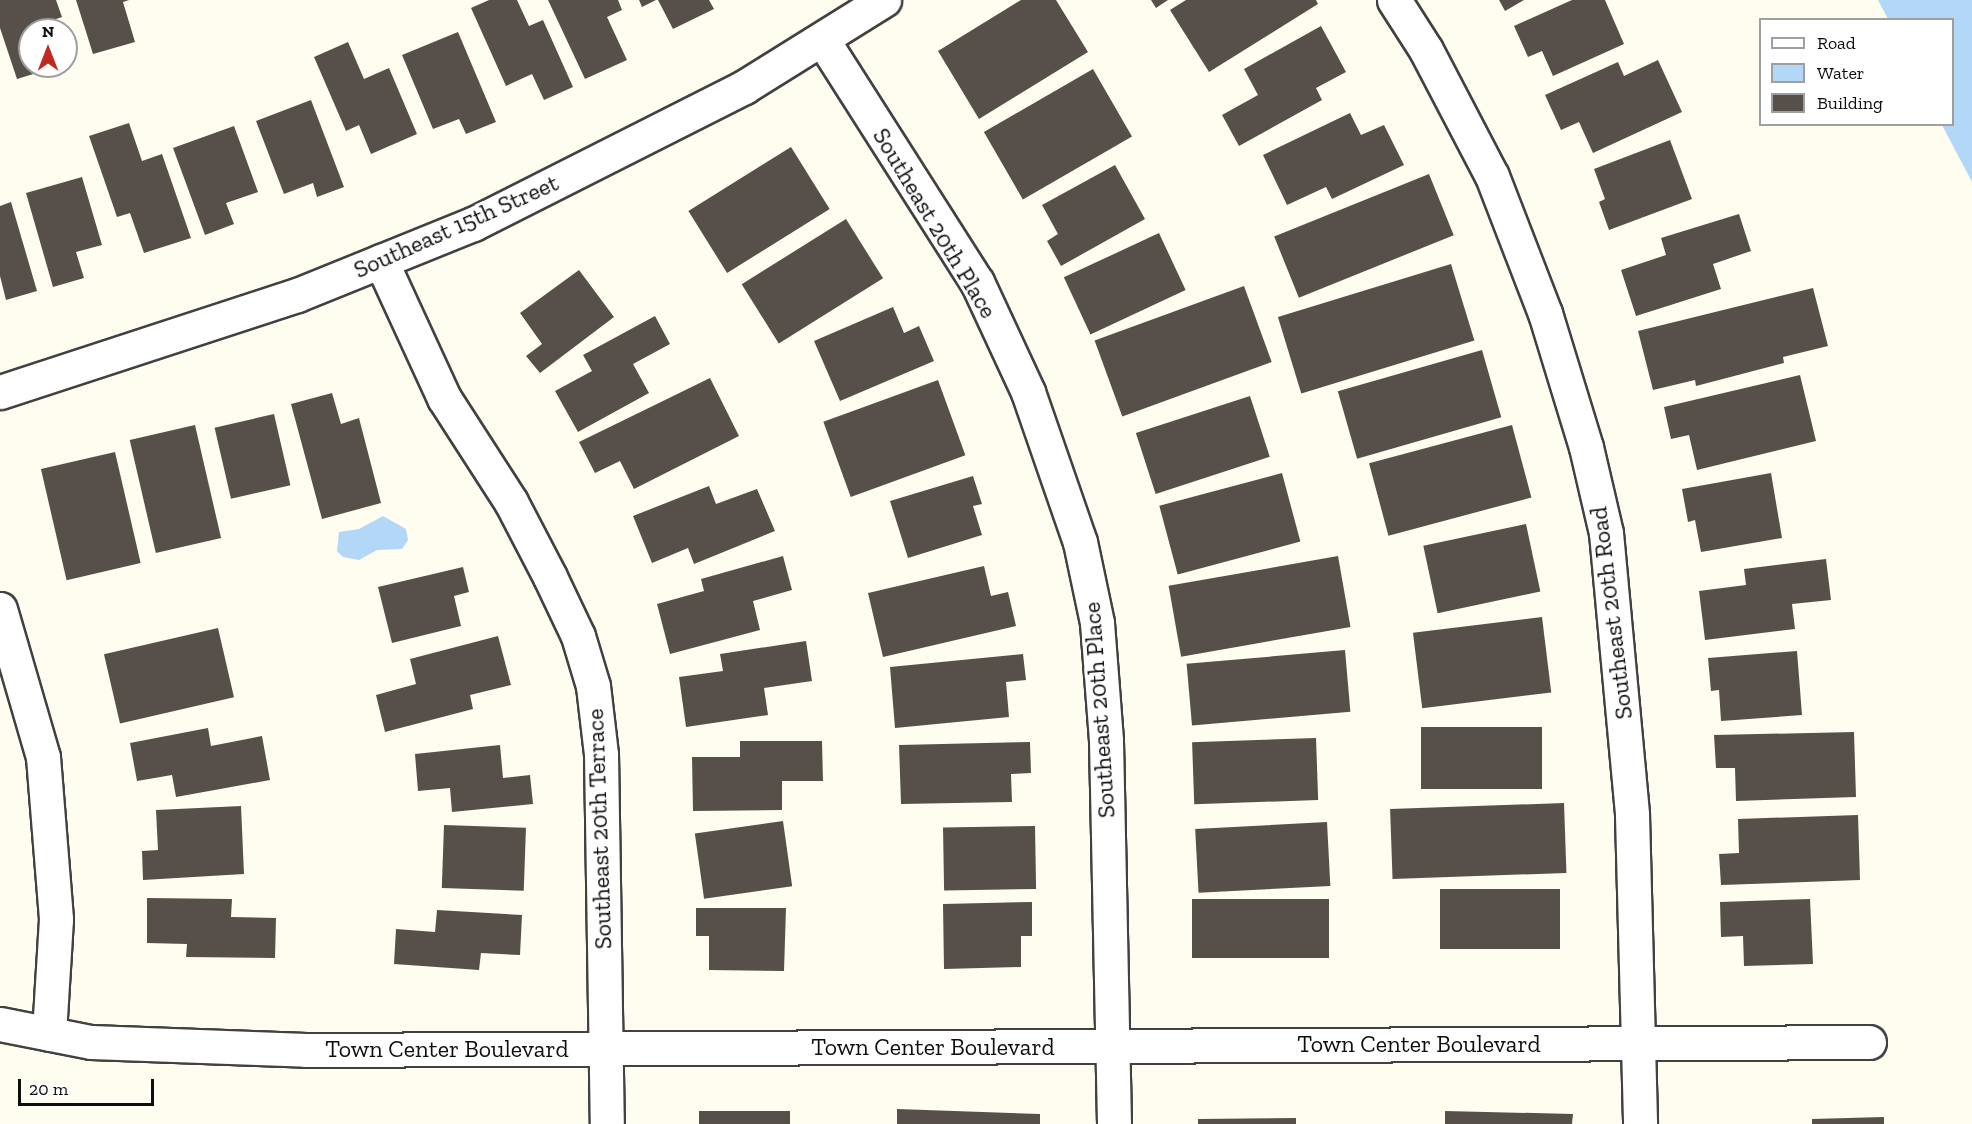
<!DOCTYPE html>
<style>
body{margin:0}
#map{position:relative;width:1972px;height:1124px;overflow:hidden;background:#fffdef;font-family:"Zilla Slab",serif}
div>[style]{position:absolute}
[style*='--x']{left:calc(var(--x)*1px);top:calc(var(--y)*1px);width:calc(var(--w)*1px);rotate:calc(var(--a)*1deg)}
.water>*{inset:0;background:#b3d7f7}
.building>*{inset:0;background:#57504a;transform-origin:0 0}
.roads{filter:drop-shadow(2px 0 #414141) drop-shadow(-2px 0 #414141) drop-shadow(0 2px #414141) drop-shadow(0 -2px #414141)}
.minor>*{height:33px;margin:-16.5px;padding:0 16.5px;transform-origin:16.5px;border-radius:16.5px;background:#fff}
span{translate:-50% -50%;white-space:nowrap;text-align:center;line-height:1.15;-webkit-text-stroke:6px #fff;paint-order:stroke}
.street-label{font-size:24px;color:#0e0e0e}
.legend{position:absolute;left:1759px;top:18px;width:195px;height:108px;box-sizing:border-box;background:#fff;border:2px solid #9f9f9f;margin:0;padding:8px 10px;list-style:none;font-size:18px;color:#0e0e0e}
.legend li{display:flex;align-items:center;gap:12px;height:30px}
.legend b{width:30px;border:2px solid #9f9f9f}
.north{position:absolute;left:18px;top:18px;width:60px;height:60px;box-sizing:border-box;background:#fff;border:2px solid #9f9f9f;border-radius:50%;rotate:0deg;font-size:16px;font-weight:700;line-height:24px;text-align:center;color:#0e0e0e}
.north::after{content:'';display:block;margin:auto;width:21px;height:27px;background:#c02a23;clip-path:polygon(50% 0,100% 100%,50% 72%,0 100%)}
.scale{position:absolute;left:18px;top:1079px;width:136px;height:27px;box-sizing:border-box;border:3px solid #0e0e0e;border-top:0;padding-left:8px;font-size:18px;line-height:21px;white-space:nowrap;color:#0e0e0e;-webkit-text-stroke:4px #fff;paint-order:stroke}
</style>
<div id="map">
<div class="water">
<div style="clip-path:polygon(1878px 0,1972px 0,1972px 182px,1942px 125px,1952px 124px,1952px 20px,1888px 19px)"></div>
<div style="clip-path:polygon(383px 516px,406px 529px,408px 540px,402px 549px,377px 550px,359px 560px,343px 557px,337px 551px,339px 532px,359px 529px)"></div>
</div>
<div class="building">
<div style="clip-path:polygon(0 0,56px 0,62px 17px,39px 25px,41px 30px,30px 30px,30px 66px,53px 68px,17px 79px,0 28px)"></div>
<div style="clip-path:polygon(76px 0,129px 0,123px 2px,135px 42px,93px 54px)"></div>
<div style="clip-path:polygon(489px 0,517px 0,529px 26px,543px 20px,573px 87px,544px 100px,532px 74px,506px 86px,471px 8px)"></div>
<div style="clip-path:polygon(548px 0,618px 0,622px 10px,607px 17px,627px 60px,585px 79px)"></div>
<div style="clip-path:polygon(639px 0,656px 0,642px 7px)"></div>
<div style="clip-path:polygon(658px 0,709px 0,714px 9px,673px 29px)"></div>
<div style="clip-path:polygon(1021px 0,1056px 0,1088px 52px,979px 119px,938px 51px)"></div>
<div style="clip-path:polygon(1151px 0,1168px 0,1156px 8px)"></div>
<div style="clip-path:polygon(1186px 0,1316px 0,1318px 4px,1209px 72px,1170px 10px)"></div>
<div style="clip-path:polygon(1499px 0,1524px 0,1505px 11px)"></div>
<div style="clip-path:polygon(1572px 0,1605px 0,1624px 44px,1553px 76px,1542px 51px,1528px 57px,1514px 26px)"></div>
<div style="clip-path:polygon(1321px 26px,1346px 72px,1316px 88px,1322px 100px,1239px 146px,1222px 115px,1258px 95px,1244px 69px)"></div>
<div style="clip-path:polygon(458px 32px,496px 122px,466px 134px,459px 119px,433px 129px,402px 55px)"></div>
<div style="clip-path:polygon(348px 42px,364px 79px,389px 68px,417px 134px,371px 154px,359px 125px,346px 131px,314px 57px)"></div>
<div style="clip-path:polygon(1658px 60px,1682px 112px,1593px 153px,1579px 122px,1561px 130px,1545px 95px,1618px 62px,1624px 76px)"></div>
<div style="left:1093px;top:69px;width:78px;height:126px;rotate:60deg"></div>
<div style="clip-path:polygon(311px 100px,344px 187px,317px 197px,313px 183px,284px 194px,256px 121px)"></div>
<div style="clip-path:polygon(1350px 113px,1361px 135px,1384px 125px,1404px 165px,1332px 199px,1326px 187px,1287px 205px,1263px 155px)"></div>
<div style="clip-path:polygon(129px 123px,142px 161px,162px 154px,191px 238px,144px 253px,130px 213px,117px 217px,89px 136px)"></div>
<div style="clip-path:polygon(234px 126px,258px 192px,226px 203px,234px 224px,205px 235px,173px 148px)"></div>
<div style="clip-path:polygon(1670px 140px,1692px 199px,1609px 230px,1599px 202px,1605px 199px,1594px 169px)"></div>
<div style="left:791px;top:147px;width:73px;height:121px;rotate:58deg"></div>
<div style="clip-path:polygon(1115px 165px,1145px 219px,1061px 266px,1047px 241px,1058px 234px,1042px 205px)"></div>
<div style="left:1429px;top:174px;width:66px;height:167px;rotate:68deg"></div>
<div style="clip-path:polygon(82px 177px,102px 245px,76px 252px,84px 278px,53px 287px,26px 193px)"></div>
<div style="clip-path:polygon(11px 202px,37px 291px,6px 300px,0 276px,0 206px)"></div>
<div style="clip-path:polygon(1739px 214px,1751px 251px,1713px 264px,1721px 289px,1636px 316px,1621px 270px,1666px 255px,1661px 238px)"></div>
<div style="left:846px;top:219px;width:70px;height:123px;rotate:58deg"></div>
<div style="left:1159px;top:233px;width:63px;height:105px;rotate:65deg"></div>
<div style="left:1451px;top:264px;width:80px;height:181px;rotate:73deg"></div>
<div style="clip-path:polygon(579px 270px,614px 317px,540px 373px,526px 356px,542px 344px,520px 313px)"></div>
<div style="left:1244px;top:286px;width:81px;height:159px;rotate:70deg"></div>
<div style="clip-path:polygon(1813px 288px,1828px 346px,1783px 357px,1784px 363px,1696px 386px,1695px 380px,1653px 390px,1638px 331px)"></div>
<div style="clip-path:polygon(893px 307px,904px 333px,919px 326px,934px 361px,840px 401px,814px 341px)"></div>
<div style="clip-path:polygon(655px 316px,670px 344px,633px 364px,649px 393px,578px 432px,555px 391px,592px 371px,583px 355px)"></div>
<div style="left:1482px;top:350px;width:70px;height:150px;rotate:74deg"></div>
<div style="clip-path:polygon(1800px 375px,1816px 441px,1697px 470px,1689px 435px,1671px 439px,1664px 407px)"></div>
<div style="clip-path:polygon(710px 378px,739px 436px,634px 489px,620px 461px,595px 473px,579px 442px)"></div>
<div style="left:938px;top:380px;width:80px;height:122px;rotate:70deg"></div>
<div style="clip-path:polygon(332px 393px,341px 424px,359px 418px,381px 503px,322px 519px,291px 404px)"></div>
<div style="left:1250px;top:396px;width:64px;height:120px;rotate:72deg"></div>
<div style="left:274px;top:414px;width:73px;height:61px;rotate:77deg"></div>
<div style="left:195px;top:425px;width:116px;height:67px;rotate:77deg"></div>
<div style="left:1512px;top:425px;width:75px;height:148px;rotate:75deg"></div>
<div style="left:115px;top:452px;width:114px;height:76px;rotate:77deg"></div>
<div style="left:1282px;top:473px;width:71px;height:127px;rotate:75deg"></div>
<div style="clip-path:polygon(1771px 473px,1782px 538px,1701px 552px,1695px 520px,1688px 522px,1682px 489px)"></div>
<div style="clip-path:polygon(973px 476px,982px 504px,973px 506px,982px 535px,908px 558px,890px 501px)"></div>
<div style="clip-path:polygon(709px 486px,716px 504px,757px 489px,775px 531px,694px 564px,688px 548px,652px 563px,633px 516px)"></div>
<div style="left:1526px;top:524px;width:69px;height:105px;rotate:78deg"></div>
<div style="clip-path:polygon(783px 556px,792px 590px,753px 601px,760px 630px,670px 654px,657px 604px,704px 591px,701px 579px)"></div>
<div style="left:1338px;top:556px;width:72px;height:172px;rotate:80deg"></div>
<div style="clip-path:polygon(1826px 559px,1831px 600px,1792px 604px,1795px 629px,1705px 640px,1699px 591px,1746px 585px,1744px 569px)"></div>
<div style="clip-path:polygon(984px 566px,991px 596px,1008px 592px,1016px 626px,883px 657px,868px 593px)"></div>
<div style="clip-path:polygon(463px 567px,469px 592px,454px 596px,461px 626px,392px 643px,378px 587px)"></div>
<div style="left:1542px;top:617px;width:76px;height:130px;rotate:83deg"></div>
<div style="left:218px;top:628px;width:71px;height:117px;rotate:77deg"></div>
<div style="clip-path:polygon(498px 636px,511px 685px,470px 695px,473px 709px,385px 732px,376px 695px,416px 684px,410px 659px)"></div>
<div style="clip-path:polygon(806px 641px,812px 681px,764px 688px,768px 715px,686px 727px,679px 677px,723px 671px,720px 654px)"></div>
<div style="left:1345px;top:650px;width:62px;height:159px;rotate:85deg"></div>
<div style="clip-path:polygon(1797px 651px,1802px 715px,1721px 721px,1719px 690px,1711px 691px,1708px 658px)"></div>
<div style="clip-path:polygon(1023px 654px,1026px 680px,1006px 682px,1009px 717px,895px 728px,890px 667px)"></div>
<div style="left:1421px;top:727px;width:121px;height:62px"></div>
<div style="clip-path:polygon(208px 728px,211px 746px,262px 736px,270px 780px,176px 797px,172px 775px,137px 781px,130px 743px)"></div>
<div style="clip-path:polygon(1854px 732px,1856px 797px,1736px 801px,1735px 768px,1716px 768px,1714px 735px)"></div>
<div style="left:1316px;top:738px;width:62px;height:124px;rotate:88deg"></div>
<div style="clip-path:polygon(740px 741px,822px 741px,823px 781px,782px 781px,782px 810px,693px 811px,692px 757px,740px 757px)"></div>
<div style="clip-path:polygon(1030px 742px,1031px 773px,1011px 774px,1012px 802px,901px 804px,899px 745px)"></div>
<div style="clip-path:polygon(500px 745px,503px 778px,530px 775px,533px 804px,452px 812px,450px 788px,418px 791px,415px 754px)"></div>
<div style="left:1564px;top:803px;width:70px;height:174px;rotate:88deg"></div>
<div style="clip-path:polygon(241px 806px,244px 874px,143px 880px,142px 851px,158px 850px,156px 810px)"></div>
<div style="clip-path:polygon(1858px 815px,1860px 880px,1721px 885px,1719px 854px,1739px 853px,1738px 819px)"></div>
<div style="left:783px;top:821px;width:66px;height:89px;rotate:82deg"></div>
<div style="left:1327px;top:822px;width:64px;height:132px;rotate:87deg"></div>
<div style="left:444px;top:825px;width:82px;height:63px;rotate:2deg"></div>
<div style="left:1035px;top:826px;width:63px;height:92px;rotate:89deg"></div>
<div style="left:1440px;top:889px;width:120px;height:60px"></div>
<div style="clip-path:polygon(147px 898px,232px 899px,231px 917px,276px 918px,275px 958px,186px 957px,187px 944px,147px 943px)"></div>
<div style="left:1329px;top:899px;width:59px;height:137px;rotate:90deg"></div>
<div style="clip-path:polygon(1810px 899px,1813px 964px,1744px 966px,1743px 936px,1721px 937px,1720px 902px)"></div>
<div style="clip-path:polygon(1032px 902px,1032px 936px,1021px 936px,1021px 967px,944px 969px,943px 904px)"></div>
<div style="clip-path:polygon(696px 908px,786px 908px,784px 971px,709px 970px,709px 936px,696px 936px)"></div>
<div style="clip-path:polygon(437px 910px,522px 915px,520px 955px,481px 953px,479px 970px,394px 964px,396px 929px,435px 932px)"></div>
<div style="clip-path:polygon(897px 1109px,1040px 1114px,1040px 1124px,897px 1124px)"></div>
<div style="left:699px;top:1111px;width:91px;height:13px"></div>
<div style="clip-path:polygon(1445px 1111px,1573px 1114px,1572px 1124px,1445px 1124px)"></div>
<div style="clip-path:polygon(1884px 1117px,1884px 1124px,1812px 1124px,1812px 1119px)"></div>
<div style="clip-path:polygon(1296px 1118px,1296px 1124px,1198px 1124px,1198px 1119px)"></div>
</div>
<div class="roads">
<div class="minor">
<div style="--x:1394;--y:0;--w:59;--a:57.4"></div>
<div style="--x:1426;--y:50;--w:142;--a:62.4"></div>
<div style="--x:1492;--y:176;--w:147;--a:68.9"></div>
<div style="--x:1545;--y:313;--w:140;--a:73"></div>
<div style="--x:1586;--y:447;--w:88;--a:76.9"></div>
<div style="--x:1606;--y:533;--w:283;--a:84.7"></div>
<div style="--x:1632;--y:815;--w:309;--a:88.5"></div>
<div style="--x:822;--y:39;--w:288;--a:57.5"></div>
<div style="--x:977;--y:282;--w:121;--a:65.1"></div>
<div style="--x:1028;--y:392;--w:159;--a:70.9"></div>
<div style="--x:1080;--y:542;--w:83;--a:78.1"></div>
<div style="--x:1097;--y:623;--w:118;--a:85.6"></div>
<div style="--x:1106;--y:741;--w:383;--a:88.8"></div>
<div style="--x:381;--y:261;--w:151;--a:65.3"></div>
<div style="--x:444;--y:398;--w:124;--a:57.2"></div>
<div style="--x:511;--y:502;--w:85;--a:62.5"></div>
<div style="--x:550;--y:577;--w:65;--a:64.6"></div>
<div style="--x:578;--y:636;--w:52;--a:73.3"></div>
<div style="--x:593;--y:686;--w:68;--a:83.3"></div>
<div style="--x:601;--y:754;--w:370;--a:89.1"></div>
<div style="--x:0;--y:392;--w:312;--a:-18.1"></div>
<div style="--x:297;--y:295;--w:190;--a:-22"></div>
<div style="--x:473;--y:224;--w:304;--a:-26.8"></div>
<div style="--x:744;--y:87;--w:165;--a:-31.9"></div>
<div style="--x:0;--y:609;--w:154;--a:73.8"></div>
<div style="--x:43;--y:757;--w:163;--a:85.4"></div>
<div style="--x:56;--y:919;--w:115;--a:93.5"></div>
<div style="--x:0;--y:1024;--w:93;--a:11.2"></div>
<div style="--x:91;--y:1042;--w:215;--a:2.1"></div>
<div style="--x:306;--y:1050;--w:1563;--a:-0.29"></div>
</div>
</div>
<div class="street-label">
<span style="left:935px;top:223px;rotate:59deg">Southeast 20th Place</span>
<span style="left:456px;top:226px;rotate:-24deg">Southeast 15th Street</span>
<span style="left:1611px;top:613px;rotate:-97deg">Southeast 20th Road</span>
<span style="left:1099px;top:710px;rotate:-94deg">Southeast 20th Place</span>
<span style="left:599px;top:829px;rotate:-92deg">Southeast 20th Terrace</span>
<span style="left:1419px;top:1044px">Town Center Boulevard</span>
<span style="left:933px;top:1047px">Town Center Boulevard</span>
<span style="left:447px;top:1049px">Town Center Boulevard</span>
</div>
<ul class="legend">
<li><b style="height:8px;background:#fff"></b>Road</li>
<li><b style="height:16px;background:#b3d7f7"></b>Water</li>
<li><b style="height:16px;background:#57504a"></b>Building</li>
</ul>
<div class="north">N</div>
<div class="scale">20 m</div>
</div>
